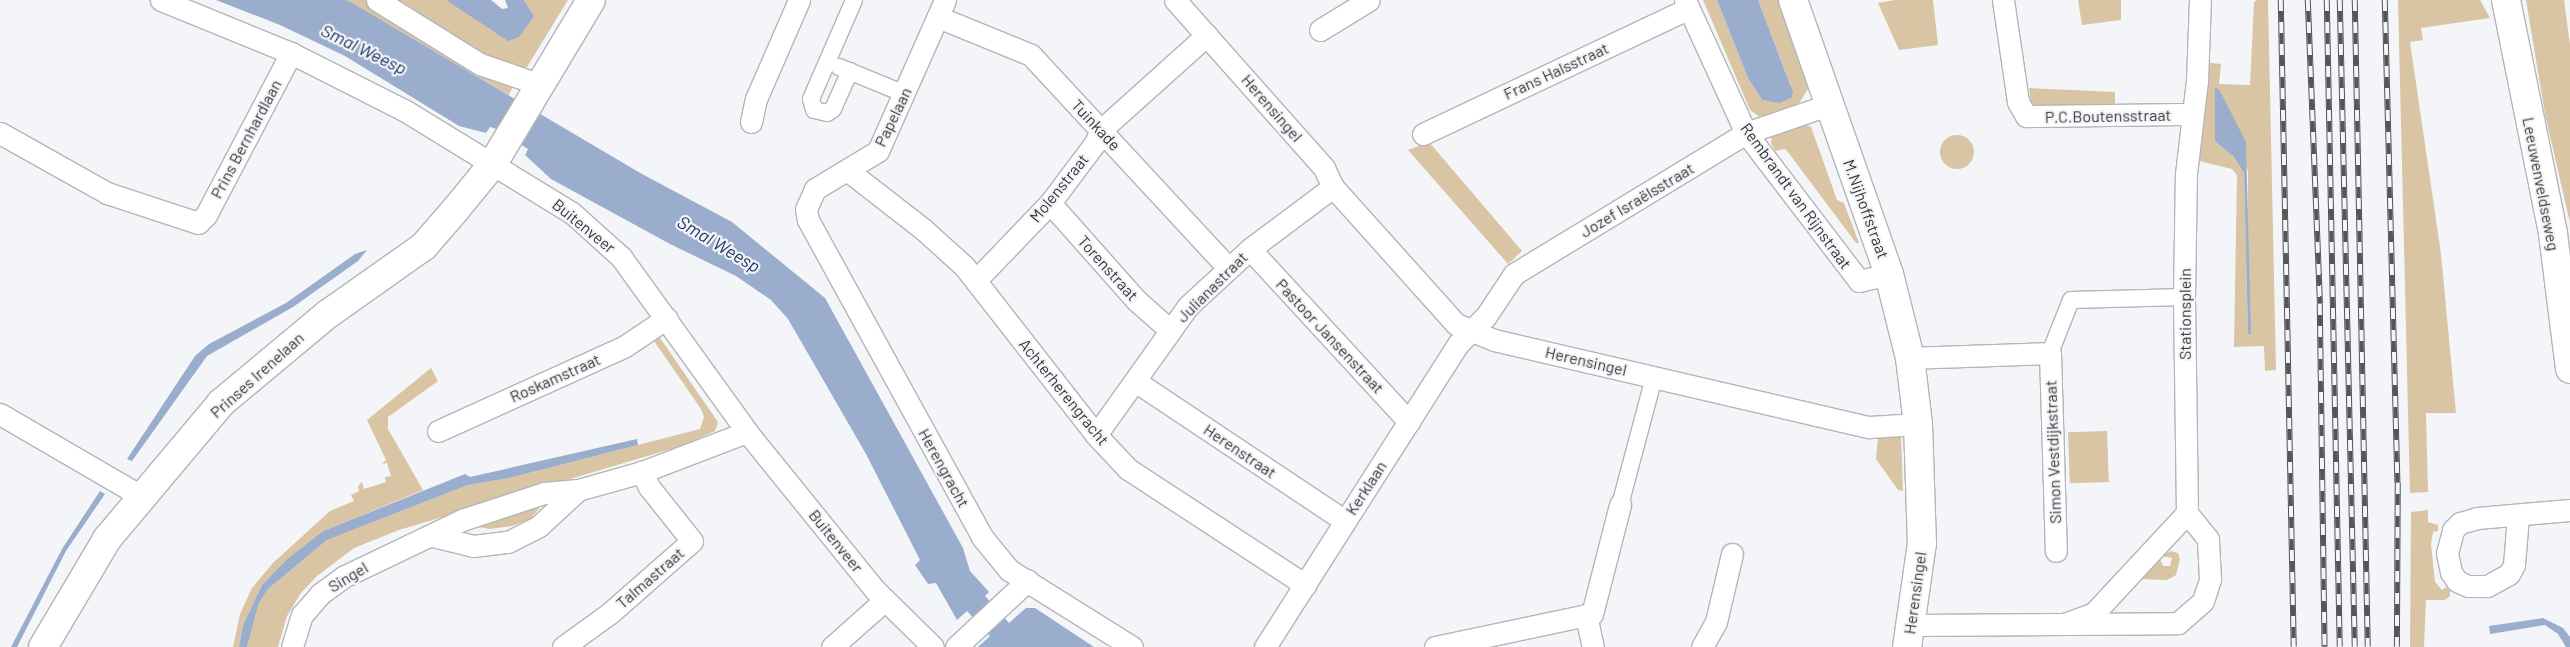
<!DOCTYPE html>
<meta charset="utf-8">
<style>
body{margin:0}
#map{position:relative;width:2570px;height:647px;overflow:hidden;background:#f3f5f8;font-family:Barlow,sans-serif}
div>[style]{position:absolute}
[style*='--x']{left:calc(var(--x)*1px);top:calc(var(--y)*1px);width:calc(var(--w)*1px);rotate:calc(var(--a)*1deg)}
.green>*{inset:0;background:#d9c5a3;transform-origin:0 0}
.round{border-radius:50%}
.water>*{inset:0;background:#9badcd}
.roads{filter:drop-shadow(1px 0 #b4b5b8) drop-shadow(-1px 0 #b4b5b8) drop-shadow(0 1px #b4b5b8) drop-shadow(0 -1px #b4b5b8)}
.pedestrian>*{height:16px;margin:-8px;padding:0 8px;transform-origin:8px;border-radius:8px;background:#fff}
.minor>*{height:21px;margin:-10.5px;padding:0 10.5px;transform-origin:10.5px;border-radius:10.5px;background:#fff}
.secondary>*{height:28px;margin:-14px;padding:0 14px;transform-origin:14px;border-radius:14px;background:#fff}
.rail>*{height:5.5px;margin-top:-2.75px;transform-origin:0;background:repeating-linear-gradient(90deg,#f3f5f8 0 11px,#545557 0 22px);box-sizing:border-box;border-block:1px solid #545557}
span{translate:-50% -50%;white-space:nowrap;text-align:center;line-height:1.15;-webkit-text-stroke:4.5px #f3f5f8;paint-order:stroke}
.street-label{font-size:16px;color:#353637}
.water-label{font-size:18px;color:#203661;font-style:italic}
</style>
<div id="map">
<div class="green">
<div style="clip-path:polygon(346px 0,366px 0,515px 82px,509px 95px)"></div>
<div style="clip-path:polygon(385px 0,446px 0,473px 16px,534px 16px,524px 0,568px 0,527px 67px,513px 67px,491px 62px)"></div>
<div style="clip-path:polygon(1703px 0,1717px 0,1748px 78px,1762px 100px,1772px 101px,1791px 86px,1758px 0,1780px 0,1808px 89px,1798px 105px,1761px 118px,1750px 110px)"></div>
<div style="clip-path:polygon(1895px 0,1933px 0,1938px 45px,1899px 50px,1878px 3px)"></div>
<div style="clip-path:polygon(2078px 0,2121px 0,2121px 20px,2082px 25px)"></div>
<div style="clip-path:polygon(evenodd,2257px 0,2268px 0,2276px 370px,2265px 371px,2264px 346px,2234px 347px,2237px 175px,2232px 169px,2199px 161px,2204px 62px,2221px 64px,2219px 84px,2250px 85px,2254px 2px,2257px 0,2219px 89px,2248px 171px,2248px 334px,2244px 173px,2234px 157px,2215px 141px,2219px 89px)"></div>
<div style="clip-path:polygon(2398px 0,2480px 0,2490px 18px,2421px 28px,2423px 40px,2410px 42px,2441px 254px,2456px 413px,2426px 413px,2428px 492px,2410px 493px)"></div>
<div style="clip-path:polygon(2526px 0,2564px 0,2570px 45px,2570px 223px,2545px 114px)"></div>
<div style="clip-path:polygon(2029px 88px,2115px 92px,2115px 108px,2032px 108px)"></div>
<div style="clip-path:polygon(1805px 124px,1811px 127px,1837px 200px,1844px 203px,1859px 243px,1856px 243px,1788px 152px,1785px 149px,1775px 151px,1771px 143px,1772px 134px)"></div>
<div class="round" style="left:1940px;top:135px;width:34px;height:34px"></div>
<div style="clip-path:polygon(1429px 142px,1522px 251px,1508px 264px,1408px 150px)"></div>
<div style="clip-path:polygon(660px 338px,718px 422px,715px 431px,681px 446px,399px 530px,354px 548px,317px 576px,301px 593px,287px 616px,278px 647px,247px 647px,259px 603px,268px 589px,327px 540px,468px 485px,509px 478px,700px 429px,704px 417px,701px 409px,654px 341px)"></div>
<div style="clip-path:polygon(431px 368px,438px 381px,388px 417px,388px 429px,423px 490px,323px 531px,287px 559px,262px 585px,243px 625px,239px 647px,233px 647px,240px 614px,252px 588px,273px 563px,330px 511px,354px 501px,351px 495px,359px 491px,358px 486px,362px 482px,364px 489px,386px 482px,385px 477px,391px 476px,387px 463px,382px 464px,386px 460px,367px 420px)"></div>
<div style="left:2107px;top:431px;width:51px;height:39px;rotate:88deg"></div>
<div style="clip-path:polygon(1901px 436px,1903px 491px,1898px 490px,1876px 459px,1878px 437px)"></div>
<div style="clip-path:polygon(547px 499px,530px 519px,512px 526px,490px 529px,466px 525px)"></div>
<div style="clip-path:polygon(2428px 510px,2428px 522px,2438px 525px,2438px 531px,2433px 532px,2431px 544px,2435px 582px,2442px 590px,2446px 587px,2450px 591px,2450px 596px,2445px 600px,2426px 600px,2424px 647px,2410px 647px,2411px 512px)"></div>
<div style="clip-path:polygon(2171px 551px,2178px 553px,2180px 559px,2176px 575px,2167px 580px,2138px 579px,2159px 557px,2163px 566px,2170px 566px,2172px 558px,2161px 556px)"></div>
</div>
<div class="water">
<div style="clip-path:polygon(216px 0,346px 0,354px 4px,642px 174px,732px 222px,825px 298px,963px 548px,970px 571px,989px 592px,985px 596px,1009px 623px,1026px 608px,1035px 608px,1094px 647px,978px 647px,990px 636px,967px 611px,957px 620px,936px 583px,928px 584px,915px 565px,920px 560px,866px 454px,788px 319px,771px 300px,736px 276px,670px 244px,551px 179px,525px 155px,528px 149px,494px 128px,490px 127px,486px 133px,459px 126px,345px 56px,280px 25px)"></div>
<div style="clip-path:polygon(446px 0,491px 0,502px 9px,508px 8px,505px 0,524px 0,534px 16px,519px 37px,508px 41px)"></div>
<div style="clip-path:polygon(1717px 0,1758px 0,1793px 92px,1792px 97px,1780px 103px,1762px 100px,1748px 78px)"></div>
<div style="clip-path:polygon(2215px 88px,2219px 89px,2246px 142px,2251px 334px,2248px 334px,2244px 173px,2234px 157px,2215px 141px)"></div>
<div style="clip-path:polygon(367px 250px,358px 261px,293px 307px,207px 356px,132px 461px,127px 459px,195px 356px,209px 344px,286px 303px,355px 254px)"></div>
<div style="clip-path:polygon(637px 439px,638px 445px,509px 478px,468px 485px,327px 540px,268px 589px,259px 603px,247px 647px,239px 647px,243px 625px,262px 585px,287px 559px,323px 531px,465px 474px,470px 477px)"></div>
<div style="clip-path:polygon(100px 491px,105px 494px,66px 551px,17px 647px,11px 647px,62px 549px)"></div>
<div style="clip-path:polygon(2543px 618px,2563px 628px,2570px 637px,2570px 647px,2566px 647px,2558px 634px,2545px 625px,2490px 634px,2489px 626px)"></div>
</div>
<div class="roads">
<div class="pedestrian">
<div style="--x:839;--y:67;--w:71;--a:22.2"></div>
<div style="--x:850;--y:71;--w:42;--a:114.1"></div>
<div style="--x:833;--y:109;--w:7;--a:146"></div>
<div style="--x:827;--y:113;--w:13;--a:-167"></div>
<div style="--x:814;--y:110;--w:11;--a:-105"></div>
<div style="--x:811;--y:99;--w:108;--a:-66.5"></div>
<div style="--x:2050;--y:353;--w:57;--a:-68.4"></div>
<div style="--x:2071;--y:300;--w:113;--a:-1.5"></div>
<div style="--x:1620;--y:505;--w:132;--a:-75.1"></div>
</div>
<div class="minor">
<div style="--x:161;--y:0;--w:140;--a:22.2"></div>
<div style="--x:291;--y:53;--w:127;--a:26.8"></div>
<div style="--x:404;--y:110;--w:197;--a:31.5"></div>
<div style="--x:572;--y:213;--w:66;--a:41.9"></div>
<div style="--x:621;--y:257;--w:216;--a:54.2"></div>
<div style="--x:747;--y:432;--w:203;--a:51"></div>
<div style="--x:875;--y:590;--w:81;--a:44.5"></div>
<div style="--x:377;--y:0;--w:121;--a:31.9"></div>
<div style="--x:480;--y:64;--w:65;--a:19"></div>
<div style="--x:945;--y:0;--w:165;--a:113.9"></div>
<div style="--x:878;--y:151;--w:74;--a:148.9"></div>
<div style="--x:815;--y:189;--w:22;--a:114"></div>
<div style="--x:806;--y:209;--w:11;--a:80"></div>
<div style="--x:808;--y:220;--w:362;--a:61.2"></div>
<div style="--x:982;--y:537;--w:43;--a:50.7"></div>
<div style="--x:1009;--y:570;--w:145;--a:32"></div>
<div style="--x:1175;--y:0;--w:225;--a:48.4"></div>
<div style="--x:1324;--y:168;--w:21;--a:65"></div>
<div style="--x:1333;--y:187;--w:184;--a:48.1"></div>
<div style="--x:1456;--y:324;--w:41;--a:22.8"></div>
<div style="--x:1494;--y:340;--w:385;--a:13.1"></div>
<div style="--x:1869;--y:427;--w:49;--a:-3.5"></div>
<div style="--x:1685;--y:0;--w:146;--a:65.4"></div>
<div style="--x:1746;--y:133;--w:186;--a:52.6"></div>
<div style="--x:1859;--y:281;--w:31;--a:-13"></div>
<div style="--x:2003;--y:0;--w:103;--a:81.6"></div>
<div style="--x:2018;--y:102;--w:16;--a:60"></div>
<div style="--x:2026;--y:116;--w:165;--a:-0.7"></div>
<div style="--x:938;--y:17;--w:100;--a:22.2"></div>
<div style="--x:1031;--y:55;--w:290;--a:47.2"></div>
<div style="--x:1320;--y:30;--w:57;--a:-31.5"></div>
<div style="--x:751;--y:122;--w:24;--a:-78"></div>
<div style="--x:756;--y:99;--w:108;--a:-66.5"></div>
<div style="--x:0;--y:133;--w:123;--a:29.3"></div>
<div style="--x:107;--y:193;--w:96;--a:18.2"></div>
<div style="--x:198;--y:223;--w:11;--a:-45"></div>
<div style="--x:206;--y:215;--w:183;--a:-62.3"></div>
<div style="--x:1423;--y:134;--w:294;--a:-25.3"></div>
<div style="--x:847;--y:170;--w:96;--a:37.8"></div>
<div style="--x:923;--y:229;--w:55;--a:42.1"></div>
<div style="--x:964;--y:266;--w:214;--a:52"></div>
<div style="--x:1096;--y:435;--w:47;--a:46.7"></div>
<div style="--x:1128;--y:469;--w:212;--a:33.2"></div>
<div style="--x:1050;--y:203;--w:130;--a:48.4"></div>
<div style="--x:1136;--y:300;--w:45;--a:41.4"></div>
<div style="--x:1250;--y:249;--w:235;--a:47.4"></div>
<div style="--x:976;--y:280;--w:107;--a:-46.1"></div>
<div style="--x:1050;--y:203;--w:75;--a:-53.1"></div>
<div style="--x:1095;--y:143;--w:14;--a:-65"></div>
<div style="--x:1101;--y:130;--w:142;--a:-41.9"></div>
<div style="--x:1910;--y:358;--w:140;--a:-2"></div>
<div style="--x:2050;--y:353;--w:198;--a:88.3"></div>
<div style="--x:1135;--y:381;--w:252;--a:33.7"></div>
<div style="--x:0;--y:414;--w:163;--a:30.2"></div>
<div style="--x:438;--y:431;--w:205;--a:-24.4"></div>
<div style="--x:625;--y:346;--w:50;--a:-33.7"></div>
<div style="--x:1096;--y:435;--w:158;--a:-54.5"></div>
<div style="--x:1188;--y:306;--w:84;--a:-42.6"></div>
<div style="--x:1250;--y:249;--w:104;--a:-36.8"></div>
<div style="--x:2518;--y:516;--w:49;--a:94.7"></div>
<div style="--x:2514;--y:565;--w:10;--a:119"></div>
<div style="--x:2509;--y:574;--w:25;--a:151"></div>
<div style="--x:2487;--y:586;--w:19;--a:180"></div>
<div style="--x:2468;--y:586;--w:12;--a:-156"></div>
<div style="--x:2457;--y:581;--w:11;--a:-124"></div>
<div style="--x:2451;--y:572;--w:19;--a:-102"></div>
<div style="--x:2447;--y:553;--w:24;--a:-75"></div>
<div style="--x:2453;--y:530;--w:10;--a:-45"></div>
<div style="--x:2460;--y:523;--w:18;--a:-16"></div>
<div style="--x:2477;--y:518;--w:93;--a:-4.9"></div>
<div style="--x:433;--y:536;--w:41;--a:14"></div>
<div style="--x:473;--y:546;--w:35;--a:-7"></div>
<div style="--x:508;--y:542;--w:35;--a:-27"></div>
<div style="--x:539;--y:526;--w:53;--a:-42.7"></div>
<div style="--x:1586;--y:615;--w:33;--a:78"></div>
<div style="--x:2064;--y:624;--w:32;--a:-20"></div>
<div style="--x:2094;--y:613;--w:137;--a:-47.1"></div>
<div style="--x:2187;--y:513;--w:216;--a:-90.8"></div>
<div style="--x:2184;--y:297;--w:123;--a:-89.1"></div>
<div style="--x:2186;--y:174;--w:94;--a:-83.3"></div>
<div style="--x:2197;--y:81;--w:81;--a:-87.9"></div>
<div style="--x:1911;--y:625;--w:267;--a:-0.4"></div>
<div style="--x:2178;--y:623;--w:33;--a:-41"></div>
<div style="--x:2203;--y:601;--w:23;--a:-72"></div>
<div style="--x:2210;--y:579;--w:40;--a:-92.9"></div>
<div style="--x:2208;--y:539;--w:33;--a:-129"></div>
<div style="--x:292;--y:647;--w:34;--a:-73"></div>
<div style="--x:302;--y:615;--w:28;--a:-49"></div>
<div style="--x:320;--y:594;--w:29;--a:-36"></div>
<div style="--x:343;--y:577;--w:132;--a:-25.6"></div>
<div style="--x:462;--y:520;--w:86;--a:-18.2"></div>
<div style="--x:544;--y:493;--w:34;--a:-5"></div>
<div style="--x:578;--y:490;--w:66;--a:-15.7"></div>
<div style="--x:642;--y:472;--w:112;--a:-20.9"></div>
<div style="--x:563;--y:647;--w:58;--a:-35.9"></div>
<div style="--x:610;--y:613;--w:109;--a:-41.3"></div>
<div style="--x:692;--y:541;--w:69;--a:-128.5"></div>
<div style="--x:649;--y:487;--w:17;--a:-115"></div>
<div style="--x:832;--y:647;--w:71;--a:-41.6"></div>
<div style="--x:956;--y:647;--w:98;--a:-42.9"></div>
<div style="--x:1265;--y:647;--w:359;--a:-57.5"></div>
<div style="--x:1458;--y:344;--w:40;--a:-45"></div>
<div style="--x:1486;--y:316;--w:50;--a:-56.3"></div>
<div style="--x:1514;--y:274;--w:271;--a:-31.3"></div>
<div style="--x:1746;--y:133;--w:87;--a:-18.9"></div>
<div style="--x:1435;--y:647;--w:160;--a:-11.9"></div>
<div style="--x:1592;--y:614;--w:113;--a:-75.6"></div>
<div style="--x:1702;--y:647;--w:29;--a:-61"></div>
<div style="--x:1716;--y:622;--w:70;--a:-76.8"></div>
</div>
<div class="secondary">
<div style="--x:1793;--y:0;--w:290;--a:70.7"></div>
<div style="--x:1889;--y:274;--w:87;--a:76"></div>
<div style="--x:1910;--y:358;--w:66;--a:83.1"></div>
<div style="--x:1918;--y:424;--w:119;--a:88.1"></div>
<div style="--x:1922;--y:543;--w:105;--a:98.2"></div>
<div style="--x:2506;--y:0;--w:239;--a:78.6"></div>
<div style="--x:2553;--y:234;--w:136;--a:82.8"></div>
<div style="--x:43;--y:647;--w:126;--a:-59.3"></div>
<div style="--x:107;--y:539;--w:177;--a:-50"></div>
<div style="--x:221;--y:403;--w:139;--a:-39.8"></div>
<div style="--x:328;--y:314;--w:118;--a:-35.3"></div>
<div style="--x:424;--y:246;--w:49;--a:-49.1"></div>
<div style="--x:456;--y:209;--w:57;--a:-50.7"></div>
<div style="--x:492;--y:165;--w:192;--a:-59"></div>
</div>
</div>
<div class="rail">
<div style="--x:2281;--y:0;--w:647;--a:88.85"></div>
<div style="--x:2308;--y:0;--w:304;--a:87.7"></div>
<div style="--x:2320;--y:304;--w:343;--a:89.2"></div>
<div style="--x:2327;--y:0;--w:647;--a:88.85"></div>
<div style="--x:2340;--y:0;--w:647;--a:88.67"></div>
<div style="--x:2355;--y:0;--w:647;--a:88.85"></div>
<div style="--x:2385;--y:0;--w:483;--a:88.5"></div>
<div style="--x:2398;--y:483;--w:164;--a:90.3"></div>
</div>
<div class="street-label">
<span style="left:1556px;top:71px;rotate:-25deg">Frans Halsstraat</span>
<span style="left:1272px;top:108px;rotate:49deg">Herensingel</span>
<span style="left:2108px;top:116px;rotate:-1deg">P.C.Boutensstraat</span>
<span style="left:893px;top:117px;rotate:-64deg">Papelaan</span>
<span style="left:1096px;top:125px;rotate:47deg">Tuinkade</span>
<span style="left:246px;top:139px;rotate:-62deg">Prins Bernhardlaan</span>
<span style="left:2541px;top:184px;rotate:79deg">Leeuwenveldseweg</span>
<span style="left:1059px;top:188px;rotate:-51deg">Molenstraat</span>
<span style="left:1796px;top:196px;rotate:54deg">Rembrandt van Rijnstraat</span>
<span style="left:1637px;top:200px;rotate:-31deg">Jozef Israëlsstraat</span>
<span style="left:1866px;top:209px;rotate:70deg">M.Nijhoffstraat</span>
<span style="left:584px;top:226px;rotate:39deg">Buitenveer</span>
<span style="left:1108px;top:268px;rotate:48deg">Torenstraat</span>
<span style="left:1212px;top:287px;rotate:-45deg">Julianastraat</span>
<span style="left:2185px;top:314px;rotate:-90deg">Stationsplein</span>
<span style="left:1330px;top:336px;rotate:47deg">Pastoor Jansenstraat</span>
<span style="left:1586px;top:361px;rotate:13deg">Herensingel</span>
<span style="left:257px;top:375px;rotate:-42deg">Prinses Irenelaan</span>
<span style="left:555px;top:378px;rotate:-24deg">Roskamstraat</span>
<span style="left:1064px;top:392px;rotate:51deg">Achterherengracht</span>
<span style="left:1240px;top:451px;rotate:34deg">Herenstraat</span>
<span style="left:2053px;top:452px;rotate:-92deg">Simon Vestdijkstraat</span>
<span style="left:944px;top:468px;rotate:61deg">Herengracht</span>
<span style="left:1366px;top:488px;rotate:-57deg">Kerklaan</span>
<span style="left:836px;top:541px;rotate:51deg">Buitenveer</span>
<span style="left:348px;top:577px;rotate:-31deg">Singel</span>
<span style="left:650px;top:578px;rotate:-41deg">Talmastraat</span>
<span style="left:1915px;top:593px;rotate:-82deg">Herensingel</span>
</div>
<div class="water-label">
<span style="left:364px;top:49px;rotate:26deg">Smal Weesp</span>
<span style="left:719px;top:244px;rotate:31deg">Smal Weesp</span>
</div>
</div>
